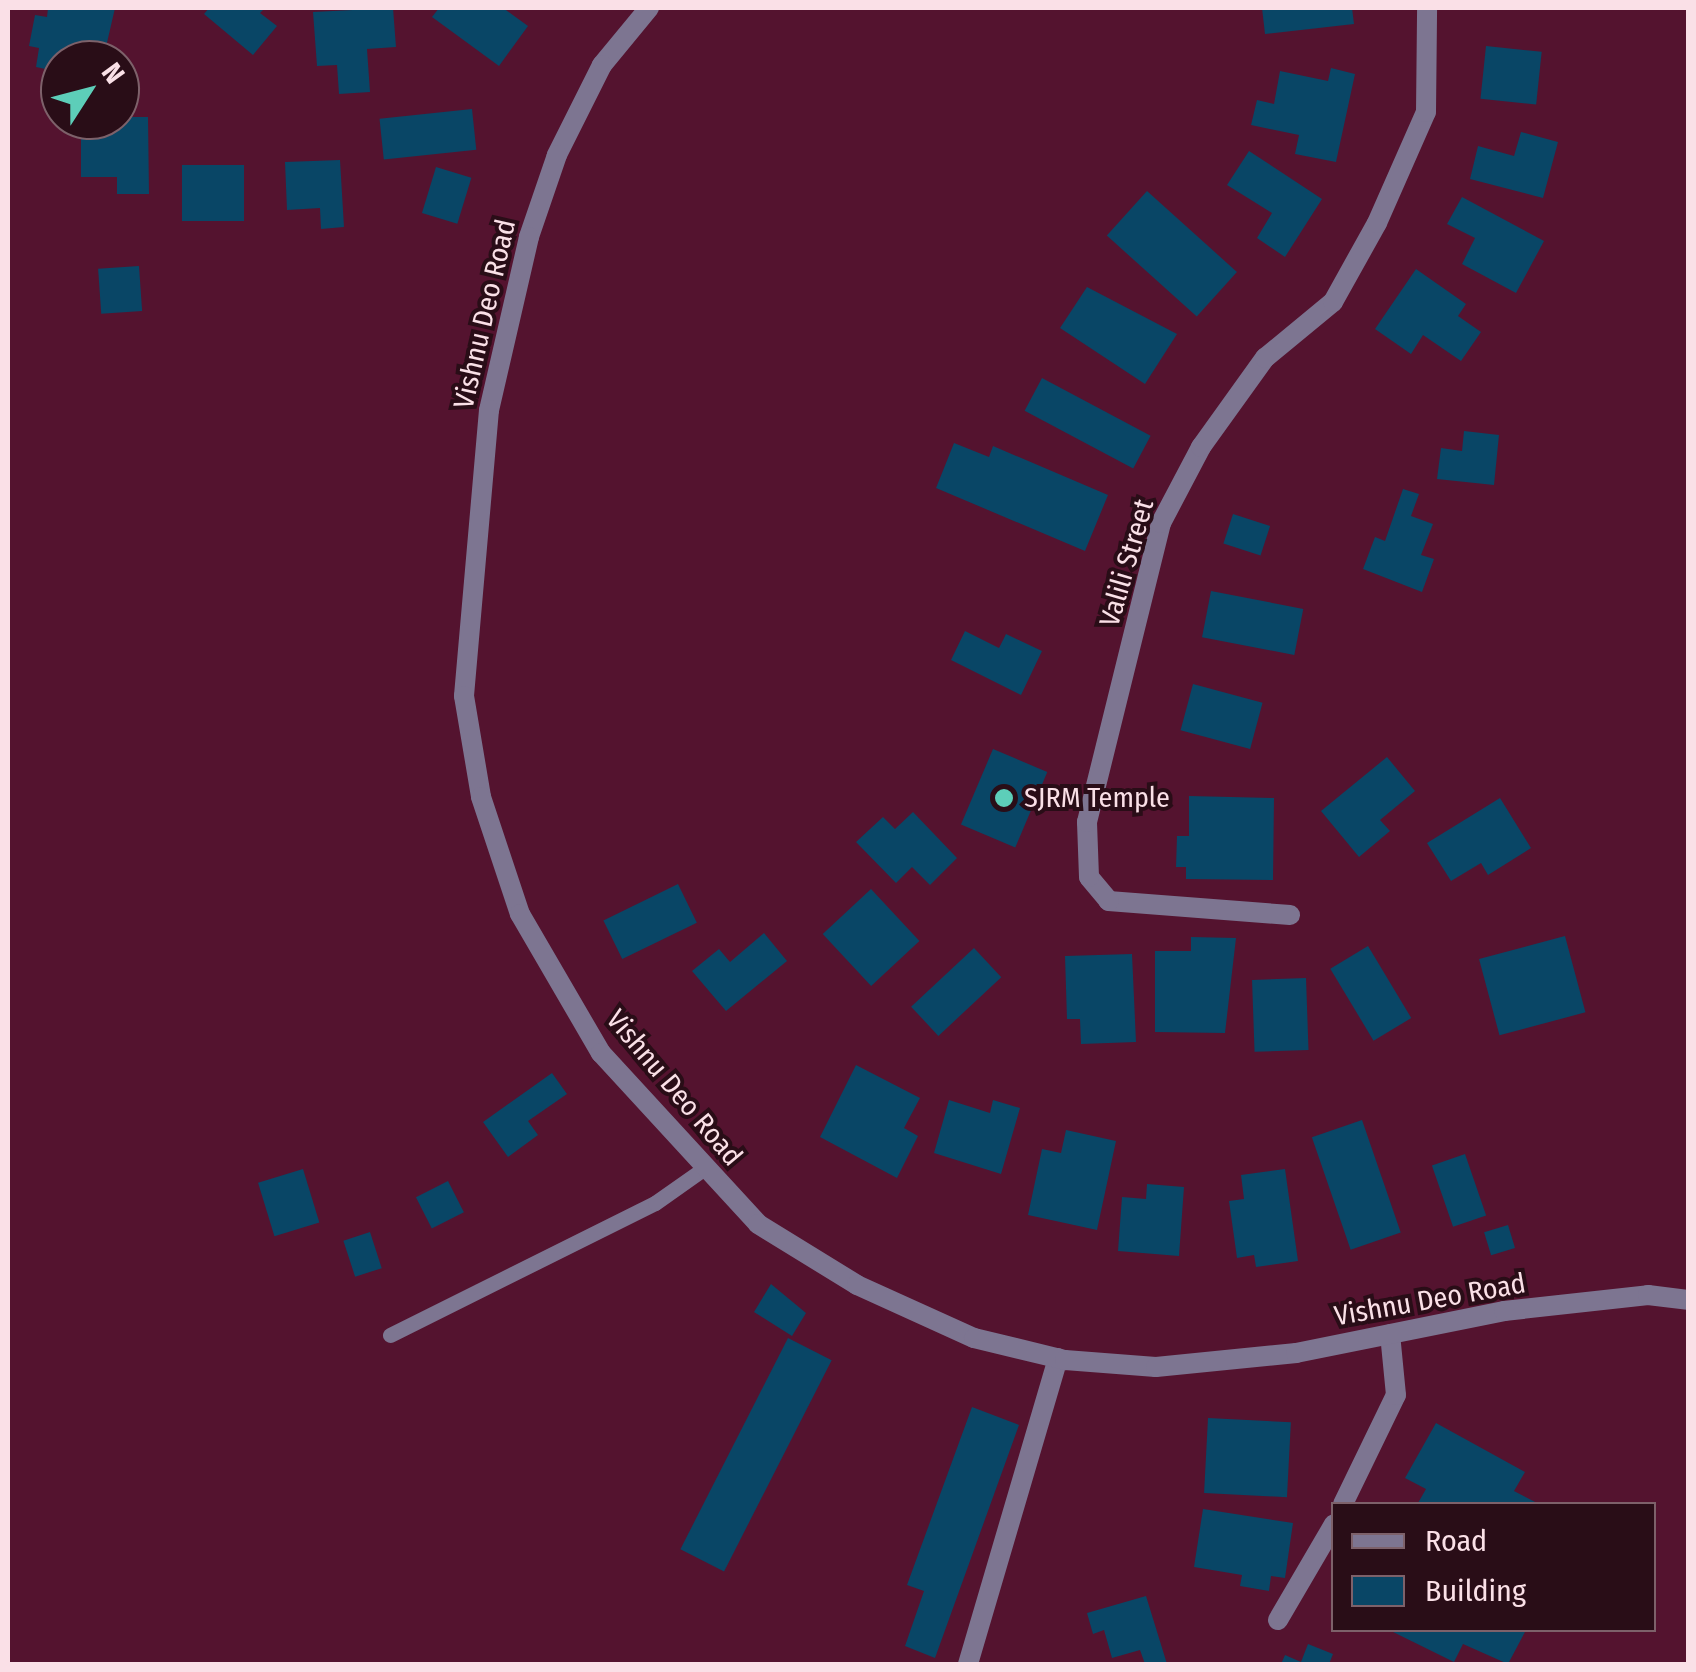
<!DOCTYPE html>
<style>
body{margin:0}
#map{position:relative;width:1696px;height:1672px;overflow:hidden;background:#54132f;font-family:"Fira Sans Condensed",sans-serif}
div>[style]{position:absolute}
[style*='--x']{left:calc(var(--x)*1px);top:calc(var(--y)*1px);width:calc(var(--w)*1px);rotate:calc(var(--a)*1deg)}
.building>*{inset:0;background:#094666;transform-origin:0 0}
.service>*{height:15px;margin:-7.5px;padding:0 7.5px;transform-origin:7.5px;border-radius:7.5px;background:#7d7591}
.minor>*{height:20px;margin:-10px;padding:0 10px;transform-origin:10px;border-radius:10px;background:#7d7591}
.tertiary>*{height:20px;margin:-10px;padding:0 10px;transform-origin:10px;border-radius:10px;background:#7d7591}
.dots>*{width:28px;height:28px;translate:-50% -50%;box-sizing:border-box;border:5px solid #290d17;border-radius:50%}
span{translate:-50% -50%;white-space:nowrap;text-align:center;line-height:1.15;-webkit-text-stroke:8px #290d17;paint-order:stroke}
.street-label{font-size:28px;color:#fae0e7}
.poi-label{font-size:28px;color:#fae0e7}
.left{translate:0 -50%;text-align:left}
.frame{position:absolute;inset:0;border:10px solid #fae0e7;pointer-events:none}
.legend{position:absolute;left:1331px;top:1502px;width:325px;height:130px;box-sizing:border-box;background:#290d17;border:2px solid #7d616a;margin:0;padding:12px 18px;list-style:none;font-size:30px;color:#fae0e7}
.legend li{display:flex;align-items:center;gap:20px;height:50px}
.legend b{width:50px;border:2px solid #7d616a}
.north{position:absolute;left:40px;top:40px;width:100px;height:100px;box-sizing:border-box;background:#290d17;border:2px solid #7d616a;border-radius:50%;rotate:54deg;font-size:28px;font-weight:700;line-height:40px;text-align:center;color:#fae0e7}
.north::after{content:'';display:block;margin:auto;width:35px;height:45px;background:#5dceb9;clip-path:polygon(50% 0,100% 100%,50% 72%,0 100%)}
</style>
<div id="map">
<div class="building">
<div style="clip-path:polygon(48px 8px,115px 8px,103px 60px,60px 60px,60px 72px,36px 67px,39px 48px,29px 46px,35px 15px,47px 17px)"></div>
<div style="clip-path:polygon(209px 8px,265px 8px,260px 13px,277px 26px,253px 55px,204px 14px)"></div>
<div style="clip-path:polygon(393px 8px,396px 47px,367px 49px,370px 92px,339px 94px,337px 65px,317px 66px,313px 12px)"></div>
<div style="clip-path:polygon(439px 8px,503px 8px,528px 26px,499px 66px,432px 17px)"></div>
<div style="clip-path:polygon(1262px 8px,1352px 8px,1354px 24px,1265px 34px)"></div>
<div style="left:1486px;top:46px;width:56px;height:53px;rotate:6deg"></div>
<div style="clip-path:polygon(1331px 68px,1355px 74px,1336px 162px,1295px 154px,1299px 135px,1251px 125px,1257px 100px,1274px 104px,1280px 71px,1328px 81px)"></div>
<div style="left:472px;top:109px;width:41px;height:93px;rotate:84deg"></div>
<div style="clip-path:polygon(120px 117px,148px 117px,149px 194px,117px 194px,117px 177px,81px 177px,81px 120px)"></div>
<div style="clip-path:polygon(1521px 132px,1558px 142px,1543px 198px,1470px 179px,1478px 146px,1514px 156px)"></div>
<div style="clip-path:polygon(1249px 151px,1322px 199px,1285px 257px,1257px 238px,1272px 213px,1227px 185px)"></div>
<div style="clip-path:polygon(340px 160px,344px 227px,321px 229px,320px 208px,287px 210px,285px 162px)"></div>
<div style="left:182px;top:165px;width:62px;height:56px"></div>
<div style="left:436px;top:167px;width:37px;height:48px;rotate:17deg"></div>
<div style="left:1147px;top:191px;width:121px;height:60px;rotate:42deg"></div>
<div style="clip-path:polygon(1462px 197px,1544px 241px,1516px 293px,1462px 264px,1475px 238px,1447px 224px)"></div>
<div style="left:139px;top:266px;width:45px;height:41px;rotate:86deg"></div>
<div style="clip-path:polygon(1416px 269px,1466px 304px,1458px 316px,1481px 332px,1461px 361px,1423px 335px,1411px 354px,1375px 329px)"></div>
<div style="clip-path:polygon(1087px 287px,1177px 334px,1145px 384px,1060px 328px)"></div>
<div style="left:1042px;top:378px;width:123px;height:37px;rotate:28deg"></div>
<div style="clip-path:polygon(1464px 431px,1499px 435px,1494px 485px,1437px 479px,1441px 448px,1462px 451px)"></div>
<div style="clip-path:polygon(954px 443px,989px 457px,993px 446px,1108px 495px,1085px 551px,936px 488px)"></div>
<div style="clip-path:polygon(1403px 489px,1419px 494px,1411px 516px,1433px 524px,1421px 555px,1434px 559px,1422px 592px,1363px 569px,1375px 537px,1385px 541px)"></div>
<div style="left:1233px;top:514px;width:39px;height:31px;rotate:18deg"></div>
<div style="left:1211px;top:591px;width:94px;height:47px;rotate:11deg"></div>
<div style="clip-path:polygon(965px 631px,999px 648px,1006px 634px,1042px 651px,1021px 695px,951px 660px)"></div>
<div style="left:1193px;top:684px;width:72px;height:48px;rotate:15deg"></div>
<div style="left:993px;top:749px;width:59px;height:82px;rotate:23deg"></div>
<div style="clip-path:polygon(1387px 757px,1415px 791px,1380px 820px,1390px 831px,1359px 857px,1321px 811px)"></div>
<div style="clip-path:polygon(1189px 796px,1274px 798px,1273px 880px,1186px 879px,1186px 867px,1176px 867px,1177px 836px,1189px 836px)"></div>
<div style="clip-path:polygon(1500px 798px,1531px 848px,1488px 875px,1481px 863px,1451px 881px,1427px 843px)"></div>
<div style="clip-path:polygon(913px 812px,957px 858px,930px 885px,912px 867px,896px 883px,856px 842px,883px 817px,895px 829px)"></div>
<div style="left:678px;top:884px;width:43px;height:83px;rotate:64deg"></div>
<div style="left:871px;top:889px;width:71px;height:66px;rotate:47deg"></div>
<div style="clip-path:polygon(764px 933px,787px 961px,726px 1011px,692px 971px,719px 949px,730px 962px)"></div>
<div style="left:1565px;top:936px;width:79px;height:89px;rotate:75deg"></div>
<div style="clip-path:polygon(1191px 937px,1236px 938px,1225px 1033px,1155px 1032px,1155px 951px,1191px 951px)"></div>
<div style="left:1368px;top:946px;width:84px;height:44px;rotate:59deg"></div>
<div style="left:974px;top:948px;width:40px;height:86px;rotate:47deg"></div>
<div style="clip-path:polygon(1132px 954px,1136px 1042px,1081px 1044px,1080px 1019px,1067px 1019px,1065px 956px)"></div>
<div style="left:1306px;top:978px;width:72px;height:54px;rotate:88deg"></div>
<div style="clip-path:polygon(856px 1065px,920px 1098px,904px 1128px,918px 1136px,897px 1178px,820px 1137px)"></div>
<div style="clip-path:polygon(552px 1073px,567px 1094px,528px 1121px,538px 1135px,508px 1157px,483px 1122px)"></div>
<div style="clip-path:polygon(949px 1100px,990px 1113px,993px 1100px,1020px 1108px,1001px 1174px,934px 1153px)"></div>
<div style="left:1362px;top:1120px;width:119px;height:53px;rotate:71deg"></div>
<div style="clip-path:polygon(1066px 1130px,1116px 1141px,1097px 1230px,1028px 1215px,1042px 1149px,1061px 1153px)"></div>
<div style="left:1465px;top:1154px;width:65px;height:35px;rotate:71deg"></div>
<div style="left:303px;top:1169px;width:56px;height:47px;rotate:73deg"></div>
<div style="clip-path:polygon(1285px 1169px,1298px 1261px,1256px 1267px,1254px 1255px,1237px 1258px,1229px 1201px,1244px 1199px,1241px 1175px)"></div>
<div style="left:448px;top:1181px;width:35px;height:36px;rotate:63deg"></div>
<div style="clip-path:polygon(1147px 1184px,1184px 1187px,1179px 1256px,1118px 1251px,1122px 1197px,1146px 1199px)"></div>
<div style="left:1508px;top:1225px;width:24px;height:25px;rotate:73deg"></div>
<div style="left:370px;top:1232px;width:38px;height:28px;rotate:72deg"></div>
<div style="clip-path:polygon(771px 1284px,806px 1313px,792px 1336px,754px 1312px)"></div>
<div style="left:788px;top:1338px;width:49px;height:237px;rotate:27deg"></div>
<div style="clip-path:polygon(972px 1407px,1019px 1425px,935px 1658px,905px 1646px,924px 1591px,907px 1585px)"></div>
<div style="left:1208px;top:1418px;width:83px;height:75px;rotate:3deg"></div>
<div style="clip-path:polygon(1436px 1423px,1525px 1472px,1514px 1491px,1539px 1504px,1418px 1503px,1426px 1489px,1405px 1478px)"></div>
<div style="clip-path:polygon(1203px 1509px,1293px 1523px,1285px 1578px,1271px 1576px,1269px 1591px,1240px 1586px,1242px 1575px,1194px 1567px)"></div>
<div style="clip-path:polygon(1146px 1596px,1167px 1664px,1145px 1664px,1140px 1650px,1112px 1658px,1104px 1630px,1093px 1634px,1087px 1613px)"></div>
<div style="clip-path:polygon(1389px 1630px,1526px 1630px,1508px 1664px,1463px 1644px,1454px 1662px)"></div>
<div style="clip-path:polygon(1308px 1644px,1333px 1654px,1329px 1664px,1281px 1664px,1285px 1655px,1301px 1662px)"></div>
</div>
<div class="service">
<div style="--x:390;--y:1335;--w:296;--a:-26.5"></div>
<div style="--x:655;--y:1203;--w:57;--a:-35.1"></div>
</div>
<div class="minor">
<div style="--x:1290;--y:915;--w:182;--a:-175.6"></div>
<div style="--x:1109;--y:901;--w:31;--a:-130"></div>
<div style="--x:1089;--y:877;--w:55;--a:-92.1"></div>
<div style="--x:1087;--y:822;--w:308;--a:-76.1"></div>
<div style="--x:1161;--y:523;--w:86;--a:-62.2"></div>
<div style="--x:1201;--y:447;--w:110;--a:-54.3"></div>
<div style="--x:1265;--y:358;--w:88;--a:-39.5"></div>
<div style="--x:1333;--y:302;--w:90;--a:-60.9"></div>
<div style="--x:1377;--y:223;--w:121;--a:-66.2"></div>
<div style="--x:1426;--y:112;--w:104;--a:-89.4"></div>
<div style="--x:1343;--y:1504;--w:121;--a:-64.1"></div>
<div style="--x:1396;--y:1395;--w:61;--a:-95.6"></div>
<div style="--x:1278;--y:1620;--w:111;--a:-59.7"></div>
<div style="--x:968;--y:1664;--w:319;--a:-73.6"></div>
</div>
<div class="tertiary">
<div style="--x:649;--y:8;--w:74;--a:129.5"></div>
<div style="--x:602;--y:65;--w:101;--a:116.6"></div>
<div style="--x:557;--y:155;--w:87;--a:108.9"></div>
<div style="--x:529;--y:237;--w:178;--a:103"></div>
<div style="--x:489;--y:410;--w:287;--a:95"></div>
<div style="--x:464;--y:696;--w:102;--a:80.4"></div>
<div style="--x:481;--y:797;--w:123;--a:71.6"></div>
<div style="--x:520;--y:914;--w:161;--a:59.8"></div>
<div style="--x:601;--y:1053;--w:232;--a:47.4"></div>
<div style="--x:758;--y:1224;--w:116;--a:31.6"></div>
<div style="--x:857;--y:1285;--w:128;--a:24.4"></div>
<div style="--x:974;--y:1338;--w:94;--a:13.6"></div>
<div style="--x:1065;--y:1360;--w:91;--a:4.4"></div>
<div style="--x:1156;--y:1367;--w:141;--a:-5.7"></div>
<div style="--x:1296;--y:1353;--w:212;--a:-11.4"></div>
<div style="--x:1504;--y:1311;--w:145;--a:-6.3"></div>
<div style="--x:1648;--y:1295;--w:40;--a:7.1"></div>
</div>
<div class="dots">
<div style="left:1004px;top:798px;background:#5dceb9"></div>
</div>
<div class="street-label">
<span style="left:485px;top:314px;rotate:-77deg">Vishnu Deo Road</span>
<span style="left:1127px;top:563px;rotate:-74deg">Valili Street</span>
<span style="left:674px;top:1088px;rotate:50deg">Vishnu Deo Road</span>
<span style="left:1430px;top:1300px;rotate:-10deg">Vishnu Deo Road</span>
</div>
<div class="poi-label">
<span class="left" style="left:1024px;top:798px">SJRM Temple</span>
</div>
<div class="frame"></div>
<ul class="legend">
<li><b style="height:12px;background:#7d7591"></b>Road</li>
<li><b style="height:28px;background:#094666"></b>Building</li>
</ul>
<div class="north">N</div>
</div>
